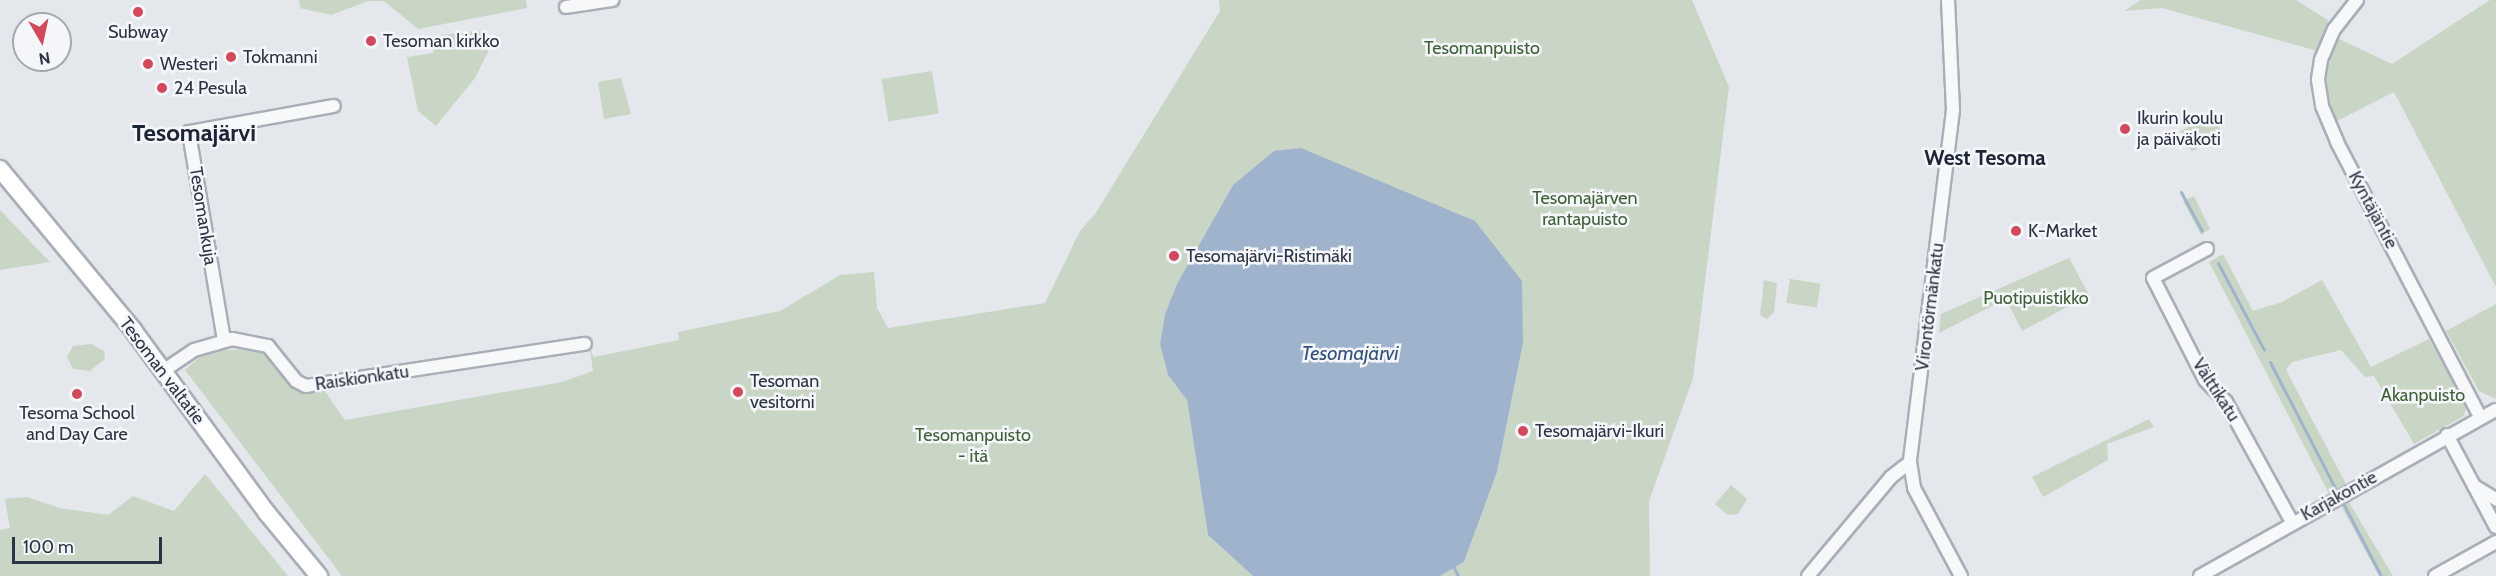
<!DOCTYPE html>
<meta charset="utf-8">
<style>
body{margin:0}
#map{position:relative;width:2496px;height:576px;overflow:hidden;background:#e4e7ec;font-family:Cabin,sans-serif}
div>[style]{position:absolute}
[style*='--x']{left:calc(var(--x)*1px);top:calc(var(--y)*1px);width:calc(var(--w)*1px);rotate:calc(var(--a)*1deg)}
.green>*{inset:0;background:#c9d6c5;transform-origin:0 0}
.water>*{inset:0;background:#9fb4cc}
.stream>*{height:3px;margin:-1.5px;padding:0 1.5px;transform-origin:1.5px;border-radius:1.5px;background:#9fb4cc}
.roads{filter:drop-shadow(2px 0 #a9aeb7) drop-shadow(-2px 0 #a9aeb7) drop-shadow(0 2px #a9aeb7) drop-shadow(0 -2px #a9aeb7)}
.minor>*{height:12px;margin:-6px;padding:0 6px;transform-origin:6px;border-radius:6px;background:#f7f8fa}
.major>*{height:16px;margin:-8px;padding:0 8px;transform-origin:8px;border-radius:8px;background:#fff}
.dots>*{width:16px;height:16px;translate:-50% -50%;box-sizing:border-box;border:3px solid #f4f6f9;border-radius:50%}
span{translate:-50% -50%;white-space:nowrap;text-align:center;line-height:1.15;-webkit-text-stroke:5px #f4f6f9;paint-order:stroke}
.poi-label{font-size:18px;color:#2b3445}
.left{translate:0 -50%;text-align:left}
.park-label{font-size:18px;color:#3f6138}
.street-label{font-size:18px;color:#2b3445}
.water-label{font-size:20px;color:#34527a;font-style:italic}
.quarter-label{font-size:21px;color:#1d2536;font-weight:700}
.district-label{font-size:24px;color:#1d2536;font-weight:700}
.north{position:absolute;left:12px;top:12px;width:60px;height:60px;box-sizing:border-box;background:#f4f6f9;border:2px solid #a4a8b1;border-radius:50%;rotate:171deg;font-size:16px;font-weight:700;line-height:24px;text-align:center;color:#2b3445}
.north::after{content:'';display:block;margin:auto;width:21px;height:27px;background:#d1495b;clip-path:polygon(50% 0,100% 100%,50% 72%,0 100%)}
.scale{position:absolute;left:12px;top:537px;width:150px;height:27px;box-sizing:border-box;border:3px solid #2b3445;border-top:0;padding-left:8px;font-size:18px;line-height:21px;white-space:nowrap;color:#2b3445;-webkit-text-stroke:4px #f4f6f9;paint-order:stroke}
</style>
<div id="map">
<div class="green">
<div style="clip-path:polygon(299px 0,526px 0,527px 8px,418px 29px,384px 1px,368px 1px,331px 15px,300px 8px)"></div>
<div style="clip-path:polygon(1219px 0,1692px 0,1729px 87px,1693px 378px,1649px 501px,1650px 576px,1440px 576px,1464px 562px,1497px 472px,1523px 343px,1521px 313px,1233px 185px,1177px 285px,1165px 314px,1160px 344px,1168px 375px,1187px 400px,1208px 535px,1253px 576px,342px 576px,185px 370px,201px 356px,222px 350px,258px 349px,296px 390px,324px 390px,345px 420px,562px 382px,593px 371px,590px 350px,594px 357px,679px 340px,678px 332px,780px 311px,840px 275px,874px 272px,877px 308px,888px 328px,1045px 303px,1080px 231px,1095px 214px,1220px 11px)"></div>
<div style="clip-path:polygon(2141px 0,2296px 0,2328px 20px,2318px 51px,2162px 8px,2124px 11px)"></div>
<div style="clip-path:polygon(2490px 0,2496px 0,2496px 287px,2394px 92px,2335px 122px,2327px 91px,2327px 71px,2337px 38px,2392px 64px)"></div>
<div style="clip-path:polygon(484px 30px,488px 52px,475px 78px,436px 126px,418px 111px,407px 57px,433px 53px,435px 36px)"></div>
<div style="left:932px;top:71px;width:43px;height:51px;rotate:81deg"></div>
<div style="clip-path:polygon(621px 78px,631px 114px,604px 119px,598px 82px)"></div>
<div style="left:2212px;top:114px;width:23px;height:36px;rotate:61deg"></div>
<div style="clip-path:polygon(2194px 196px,2210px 229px,2201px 235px,2183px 201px)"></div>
<div style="clip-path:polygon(0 210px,50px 262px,0 270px)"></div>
<div style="clip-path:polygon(2223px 254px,2253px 311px,2282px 302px,2322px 280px,2371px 367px,2429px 339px,2467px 404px,2464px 416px,2414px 444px,2374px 376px,2365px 377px,2341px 350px,2292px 362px,2286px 370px,2346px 484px,2329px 494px,2209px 262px)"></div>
<div style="clip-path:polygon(2069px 258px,2089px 295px,2022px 331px,2006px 299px,1939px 333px,1941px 314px)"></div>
<div style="left:1790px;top:279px;width:31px;height:24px;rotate:9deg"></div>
<div style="clip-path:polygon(1764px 280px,1777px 283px,1774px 312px,1767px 319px,1760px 315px)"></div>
<div style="clip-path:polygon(2496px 304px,2496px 399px,2479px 391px,2446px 331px)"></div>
<div style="clip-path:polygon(91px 344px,104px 351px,105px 359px,90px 371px,73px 369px,67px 357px,73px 346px)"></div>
<div style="clip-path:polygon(2149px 419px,2154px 427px,2107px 444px,2108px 460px,2043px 497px,2032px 477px)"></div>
<div style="clip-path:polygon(205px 474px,288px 576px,0 576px,0 530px,10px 528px,5px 499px,27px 497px,60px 508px,108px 515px,133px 496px,174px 511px)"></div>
<div style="clip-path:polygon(1731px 485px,1747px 499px,1738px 514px,1728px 515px,1715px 504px)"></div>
<div style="clip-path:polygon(2347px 499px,2393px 576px,2379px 576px,2340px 504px)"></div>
</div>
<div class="water">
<div style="clip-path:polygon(1301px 148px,1475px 221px,1522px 281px,1523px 343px,1497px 472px,1464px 562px,1440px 576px,1253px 576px,1208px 535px,1187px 400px,1168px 375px,1160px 344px,1165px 314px,1177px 284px,1233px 185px,1274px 151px)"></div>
</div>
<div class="stream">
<div style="--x:2181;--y:192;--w:44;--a:61.7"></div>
<div style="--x:2218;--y:263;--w:98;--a:62.1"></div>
<div style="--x:2270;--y:362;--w:142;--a:62.7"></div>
<div style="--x:2343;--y:503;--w:82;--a:62.5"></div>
<div style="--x:1454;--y:568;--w:9;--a:63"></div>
</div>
<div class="roads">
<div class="minor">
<div style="--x:1948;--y:0;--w:110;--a:87.4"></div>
<div style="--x:1953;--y:110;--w:355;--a:97"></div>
<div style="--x:1910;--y:462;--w:26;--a:81"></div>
<div style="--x:1914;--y:488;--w:100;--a:61.9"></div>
<div style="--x:2357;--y:0;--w:37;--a:128"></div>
<div style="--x:2334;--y:29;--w:34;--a:113"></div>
<div style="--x:2321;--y:60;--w:20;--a:99"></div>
<div style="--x:2318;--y:80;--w:26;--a:81"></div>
<div style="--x:2322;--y:106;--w:39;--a:67"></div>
<div style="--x:2337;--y:142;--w:310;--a:62.5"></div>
<div style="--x:566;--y:7;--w:47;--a:-8.7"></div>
<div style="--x:2207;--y:249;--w:61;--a:151.8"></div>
<div style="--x:2153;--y:278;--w:114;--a:63"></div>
<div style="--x:2205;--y:380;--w:30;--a:46"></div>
<div style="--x:2226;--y:402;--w:137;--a:61.2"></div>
<div style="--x:224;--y:340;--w:211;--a:-99.6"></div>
<div style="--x:189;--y:132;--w:147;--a:-10.2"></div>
<div style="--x:163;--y:371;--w:37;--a:-34"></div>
<div style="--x:194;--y:350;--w:40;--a:-16"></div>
<div style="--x:232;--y:339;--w:37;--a:11"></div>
<div style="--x:268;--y:346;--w:45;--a:51.3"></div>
<div style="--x:296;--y:381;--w:11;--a:27"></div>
<div style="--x:306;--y:386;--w:282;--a:-8.6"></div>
<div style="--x:2447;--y:435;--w:104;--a:62"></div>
<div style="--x:2474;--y:486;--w:26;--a:31"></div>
<div style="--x:1808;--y:576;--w:129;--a:-50"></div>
<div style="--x:1891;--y:477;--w:24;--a:-38"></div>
<div style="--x:2200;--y:576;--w:339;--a:-29.3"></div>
<div style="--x:2435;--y:576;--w:70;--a:-29.1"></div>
</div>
<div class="major">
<div style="--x:0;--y:169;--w:209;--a:50.4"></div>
<div style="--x:133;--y:330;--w:227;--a:53.8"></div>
<div style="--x:267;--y:513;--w:82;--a:50.5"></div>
</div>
</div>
<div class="dots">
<div style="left:138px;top:12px;background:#d1495b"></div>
<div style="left:371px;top:41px;background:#d1495b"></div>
<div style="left:231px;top:57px;background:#d1495b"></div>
<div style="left:148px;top:64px;background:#d1495b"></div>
<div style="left:162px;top:88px;background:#d1495b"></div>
<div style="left:2125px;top:129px;background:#d1495b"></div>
<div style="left:2016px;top:231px;background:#d1495b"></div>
<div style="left:1174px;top:256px;background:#d1495b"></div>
<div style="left:738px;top:392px;background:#d1495b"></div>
<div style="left:77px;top:394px;background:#d1495b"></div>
<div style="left:1523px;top:431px;background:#d1495b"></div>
</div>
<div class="poi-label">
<span style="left:138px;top:32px">Subway</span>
<span class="left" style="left:383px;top:41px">Tesoman kirkko</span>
<span class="left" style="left:243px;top:57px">Tokmanni</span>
<span class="left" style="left:160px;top:64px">Westeri</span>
<span class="left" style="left:174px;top:88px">24 Pesula</span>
<span class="left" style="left:2137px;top:129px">Ikurin koulu<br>ja päiväkoti</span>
<span class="left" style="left:2028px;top:231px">K-Market</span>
<span class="left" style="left:1186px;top:256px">Tesomajärvi-Ristimäki</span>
<span class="left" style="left:750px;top:392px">Tesoman<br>vesitorni</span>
<span style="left:77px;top:424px">Tesoma School<br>and Day Care</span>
<span class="left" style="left:1535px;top:431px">Tesomajärvi-Ikuri</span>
</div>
<div class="park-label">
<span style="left:1482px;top:48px">Tesomanpuisto</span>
<span style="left:1585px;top:209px">Tesomajärven<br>rantapuisto</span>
<span style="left:2036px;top:298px">Puotipuistikko</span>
<span style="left:2423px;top:395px">Akanpuisto</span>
<span style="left:973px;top:446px">Tesomanpuisto<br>- itä</span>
</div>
<div class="street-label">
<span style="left:2373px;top:210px;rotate:62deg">Kyntäjäntie</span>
<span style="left:203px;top:216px;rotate:81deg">Tesomankuja</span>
<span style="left:1930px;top:307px;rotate:-83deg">Virontörmänkatu</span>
<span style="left:162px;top:371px;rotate:53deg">Tesoman valtatie</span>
<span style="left:362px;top:378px;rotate:-8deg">Raiskionkatu</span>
<span style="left:2216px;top:390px;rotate:57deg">Välttikatu</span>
<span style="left:2339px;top:496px;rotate:-29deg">Karjakontie</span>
</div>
<div class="water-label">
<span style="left:1350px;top:353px">Tesomajärvi</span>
</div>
<div class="quarter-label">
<span style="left:1985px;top:158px">West Tesoma</span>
</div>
<div class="district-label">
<span style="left:194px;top:133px">Tesomajärvi</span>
</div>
<div class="north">N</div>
<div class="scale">100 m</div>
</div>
